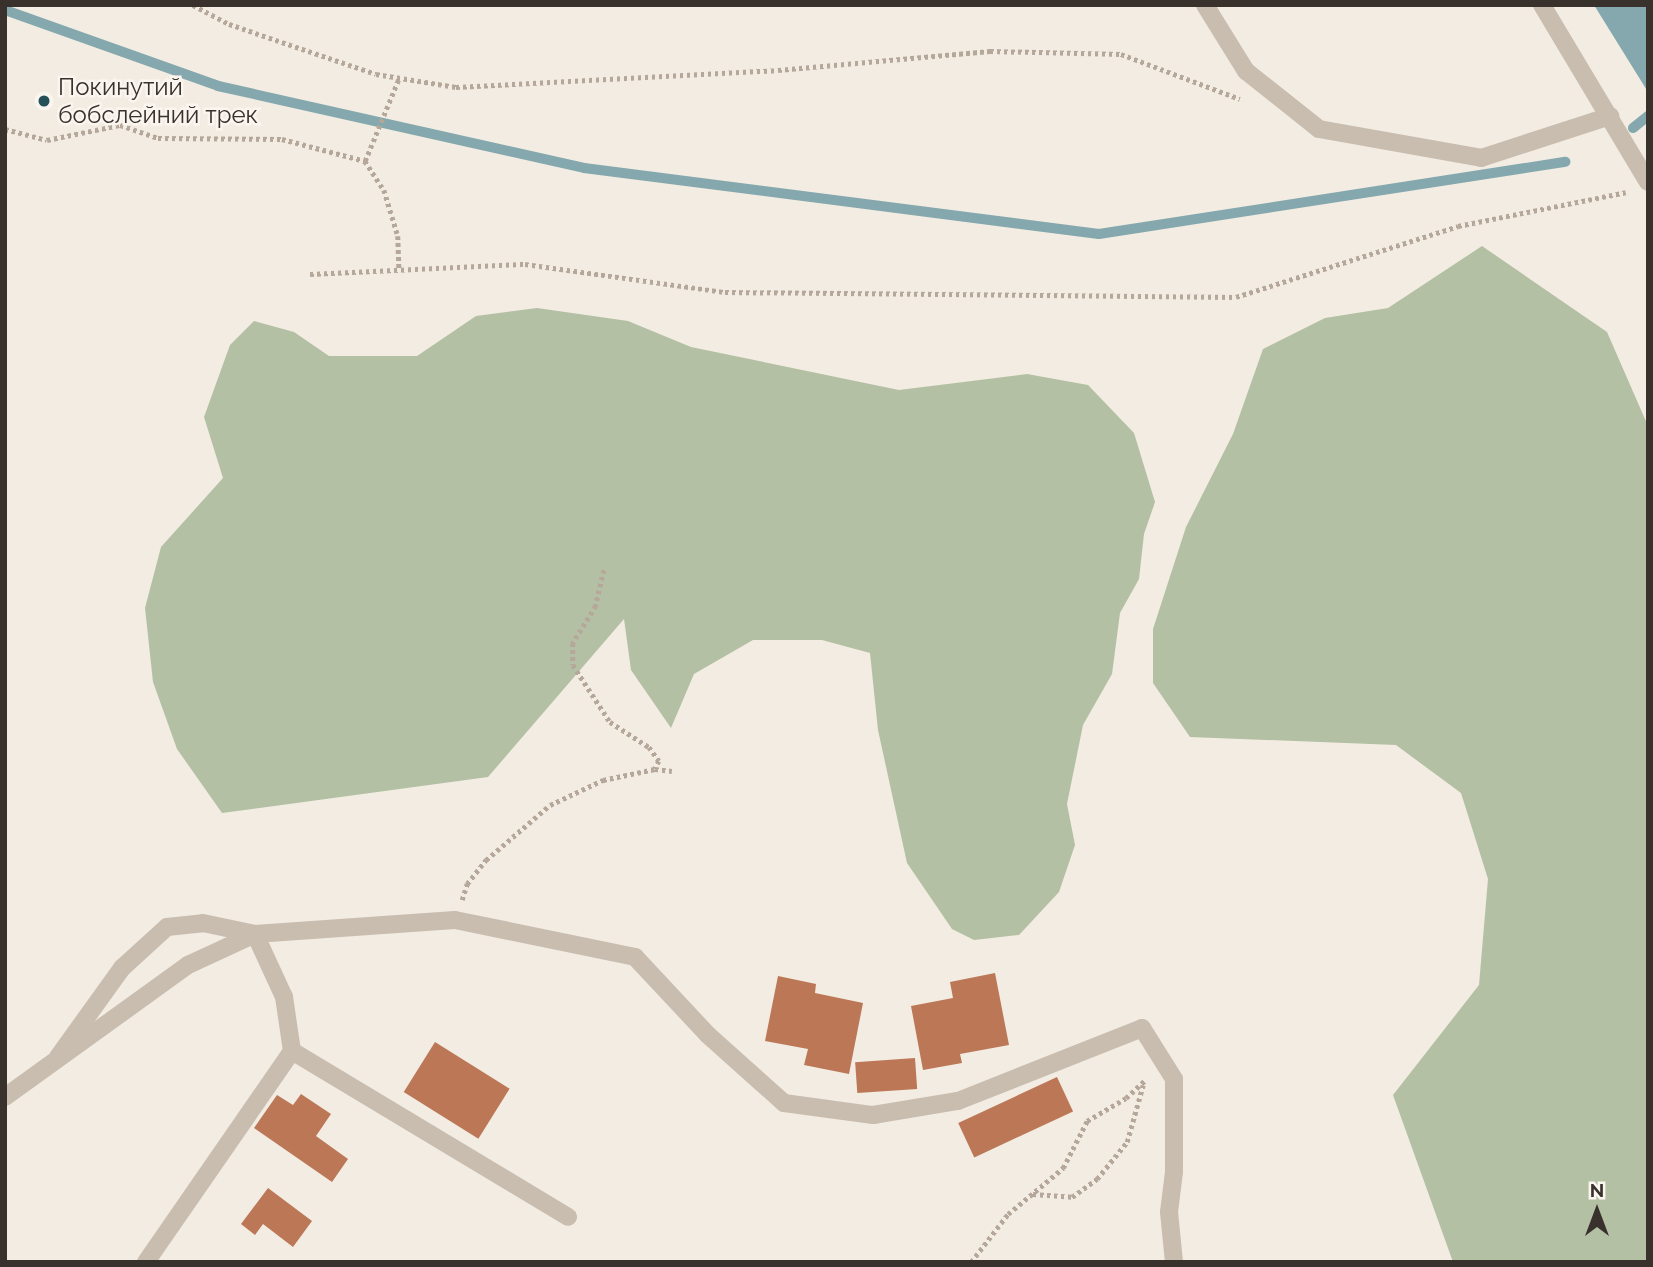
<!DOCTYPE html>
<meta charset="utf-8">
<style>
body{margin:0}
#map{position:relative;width:1653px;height:1267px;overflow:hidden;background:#f2ece2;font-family:Raleway,sans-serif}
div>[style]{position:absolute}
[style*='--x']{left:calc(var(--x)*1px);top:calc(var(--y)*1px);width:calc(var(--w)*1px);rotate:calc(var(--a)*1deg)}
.green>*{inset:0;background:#b4c0a3}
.water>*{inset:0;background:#84a8ad}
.stream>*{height:10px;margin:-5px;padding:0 5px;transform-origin:5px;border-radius:5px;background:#84a8ad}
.building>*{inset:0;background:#bc7757;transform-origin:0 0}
.path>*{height:4.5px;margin-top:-2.25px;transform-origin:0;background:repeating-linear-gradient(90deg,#b5a799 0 3.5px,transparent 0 7px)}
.service>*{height:18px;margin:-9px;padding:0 9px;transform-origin:9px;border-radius:9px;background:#c9bdaf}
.minor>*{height:18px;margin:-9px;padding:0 9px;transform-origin:9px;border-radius:9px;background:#c9bdaf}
.dots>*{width:19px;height:19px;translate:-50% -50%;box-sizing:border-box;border:4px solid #faf5ef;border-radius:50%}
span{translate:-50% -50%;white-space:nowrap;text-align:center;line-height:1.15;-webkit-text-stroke:5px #faf5ef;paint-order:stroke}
.poi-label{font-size:24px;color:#39312c}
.left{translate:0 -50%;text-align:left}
.frame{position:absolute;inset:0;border:7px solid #39312c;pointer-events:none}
.north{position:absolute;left:1562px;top:1176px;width:70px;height:70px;-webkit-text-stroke:5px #faf5ef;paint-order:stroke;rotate:0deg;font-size:19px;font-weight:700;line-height:28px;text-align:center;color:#39312c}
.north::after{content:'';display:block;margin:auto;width:24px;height:32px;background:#39312c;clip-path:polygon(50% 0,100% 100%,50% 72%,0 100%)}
</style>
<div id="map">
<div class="green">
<div style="clip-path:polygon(1482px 246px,1607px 332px,1648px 426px,1648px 1262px,1453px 1262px,1393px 1095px,1479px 985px,1488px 879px,1461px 793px,1396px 745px,1190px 737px,1153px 683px,1153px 629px,1186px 527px,1233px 434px,1263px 349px,1325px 318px,1388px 308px)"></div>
<div style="clip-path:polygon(537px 308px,628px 321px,691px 347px,899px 390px,1027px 374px,1088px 385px,1134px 433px,1155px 502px,1144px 534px,1139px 579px,1120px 613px,1112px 674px,1083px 725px,1067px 804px,1075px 845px,1059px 892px,1019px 935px,974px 940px,952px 929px,907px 863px,878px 730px,870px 653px,822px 640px,753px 640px,694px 674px,671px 728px,631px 670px,624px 619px,488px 777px,222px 813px,177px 749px,153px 682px,145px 608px,161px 547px,223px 478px,204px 417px,230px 345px,254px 321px,294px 332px,329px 356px,417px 356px,476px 316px)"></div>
</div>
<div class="water">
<div style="clip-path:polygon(1594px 5px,1648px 5px,1648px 92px)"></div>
</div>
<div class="stream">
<div style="--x:5;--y:10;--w:226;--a:19.6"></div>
<div style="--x:218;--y:86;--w:375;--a:12.6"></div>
<div style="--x:584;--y:168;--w:519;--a:7.3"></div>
<div style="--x:1099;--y:234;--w:472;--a:-8.8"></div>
<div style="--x:1633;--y:128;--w:19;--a:-39"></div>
</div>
<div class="building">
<div style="clip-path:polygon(995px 973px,1009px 1045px,960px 1054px,962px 1063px,923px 1070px,911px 1006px,953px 998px,950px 982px)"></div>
<div style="clip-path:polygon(778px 976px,816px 984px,815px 993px,863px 1003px,849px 1074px,804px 1065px,808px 1049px,765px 1041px)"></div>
<div style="left:435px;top:1042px;width:88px;height:59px;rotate:32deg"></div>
<div style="left:915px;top:1058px;width:31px;height:60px;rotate:86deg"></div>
<div style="left:1057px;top:1077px;width:38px;height:109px;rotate:65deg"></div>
<div style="clip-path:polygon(301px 1094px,331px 1114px,316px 1136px,348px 1159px,332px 1182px,254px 1128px,277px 1095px,293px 1105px)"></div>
<div style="clip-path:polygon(268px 1188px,312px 1221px,293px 1247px,263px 1224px,255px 1235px,241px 1224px)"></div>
</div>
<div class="path">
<div style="--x:193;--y:5;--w:41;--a:27.8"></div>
<div style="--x:229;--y:24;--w:155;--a:18.8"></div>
<div style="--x:376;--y:74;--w:81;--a:9.2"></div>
<div style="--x:456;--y:87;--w:322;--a:-3"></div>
<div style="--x:778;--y:70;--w:213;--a:-5.1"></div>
<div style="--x:990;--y:51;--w:131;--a:1.3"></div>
<div style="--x:1121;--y:54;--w:127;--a:20.7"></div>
<div style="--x:5;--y:129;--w:43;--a:14.7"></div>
<div style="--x:47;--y:140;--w:75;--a:-11.6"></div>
<div style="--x:120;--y:125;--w:40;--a:18.9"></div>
<div style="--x:158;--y:138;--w:124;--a:0.5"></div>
<div style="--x:282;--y:139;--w:86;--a:14.8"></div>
<div style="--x:365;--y:161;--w:90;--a:-67.7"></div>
<div style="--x:365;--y:161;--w:35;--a:57"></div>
<div style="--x:384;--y:190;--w:48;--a:73.1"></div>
<div style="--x:398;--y:236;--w:34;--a:88"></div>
<div style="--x:310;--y:274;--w:215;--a:-2.7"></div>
<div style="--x:525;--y:264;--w:202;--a:8"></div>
<div style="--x:725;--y:292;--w:511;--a:0.56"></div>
<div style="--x:1236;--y:297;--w:233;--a:-17.7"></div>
<div style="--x:1458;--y:226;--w:171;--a:-11.4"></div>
<div style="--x:604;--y:570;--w:37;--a:103"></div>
<div style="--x:596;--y:606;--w:44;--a:121.9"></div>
<div style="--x:573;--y:643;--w:22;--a:90"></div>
<div style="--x:573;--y:665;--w:68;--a:57"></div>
<div style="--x:610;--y:722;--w:46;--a:32.7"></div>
<div style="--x:649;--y:747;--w:17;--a:54"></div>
<div style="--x:659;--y:761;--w:9;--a:117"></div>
<div style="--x:462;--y:900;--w:17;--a:-73"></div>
<div style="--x:467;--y:884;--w:31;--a:-52"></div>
<div style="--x:486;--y:860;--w:84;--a:-40.7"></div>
<div style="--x:550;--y:805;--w:59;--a:-25.3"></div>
<div style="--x:603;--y:780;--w:53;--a:-11.9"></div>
<div style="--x:655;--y:769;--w:17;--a:7"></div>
<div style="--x:1033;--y:1194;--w:39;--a:4"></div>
<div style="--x:1072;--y:1197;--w:31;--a:-36"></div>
<div style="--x:1097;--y:1179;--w:48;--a:-51"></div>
<div style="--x:1127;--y:1142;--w:59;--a:-74.3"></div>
<div style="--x:971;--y:1262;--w:61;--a:-52.4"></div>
<div style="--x:1008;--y:1214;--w:72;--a:-39.9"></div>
<div style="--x:1063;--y:1168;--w:53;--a:-62.9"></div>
<div style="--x:1087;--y:1121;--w:45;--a:-30.5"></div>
<div style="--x:1126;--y:1098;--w:26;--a:-43"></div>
</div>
<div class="service">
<div style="--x:1205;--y:5;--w:78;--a:58.2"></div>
<div style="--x:1246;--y:71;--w:93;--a:38.5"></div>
<div style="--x:1319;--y:129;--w:165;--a:10.1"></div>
<div style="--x:1481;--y:158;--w:136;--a:-18"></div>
<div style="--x:1542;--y:5;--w:206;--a:59.1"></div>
<div style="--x:292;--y:1051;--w:322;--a:31"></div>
<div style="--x:58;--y:1057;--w:110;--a:-54.3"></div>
<div style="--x:122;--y:968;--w:61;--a:-42.3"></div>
<div style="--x:167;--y:927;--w:36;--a:-6"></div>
<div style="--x:203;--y:923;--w:53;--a:11.9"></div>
</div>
<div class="minor">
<div style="--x:5;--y:1097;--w:226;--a:-35.8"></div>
<div style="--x:188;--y:965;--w:74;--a:-24.8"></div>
<div style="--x:255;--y:934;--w:200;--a:-4"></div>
<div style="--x:455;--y:920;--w:184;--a:11.6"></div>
<div style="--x:635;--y:957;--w:107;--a:46.9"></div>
<div style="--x:708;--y:1035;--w:102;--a:41.8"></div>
<div style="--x:784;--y:1103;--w:90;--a:7.7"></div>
<div style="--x:873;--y:1115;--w:86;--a:-9.4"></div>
<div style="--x:958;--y:1101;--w:198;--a:-21.6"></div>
<div style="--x:1142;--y:1028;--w:60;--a:57.9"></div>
<div style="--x:1174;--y:1079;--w:93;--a:90"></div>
<div style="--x:1174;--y:1172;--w:40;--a:97.1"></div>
<div style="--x:1169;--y:1212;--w:50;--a:84.3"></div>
<div style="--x:146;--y:1262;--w:257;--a:-55.3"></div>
<div style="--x:292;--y:1051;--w:55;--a:-98.4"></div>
<div style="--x:284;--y:997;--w:69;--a:-114.7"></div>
</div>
<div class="dots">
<div style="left:44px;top:101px;background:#255057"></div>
</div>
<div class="poi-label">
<span class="left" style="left:58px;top:101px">Покинутий<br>бобслейний трек</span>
</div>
<div class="frame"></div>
<div class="north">N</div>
</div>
